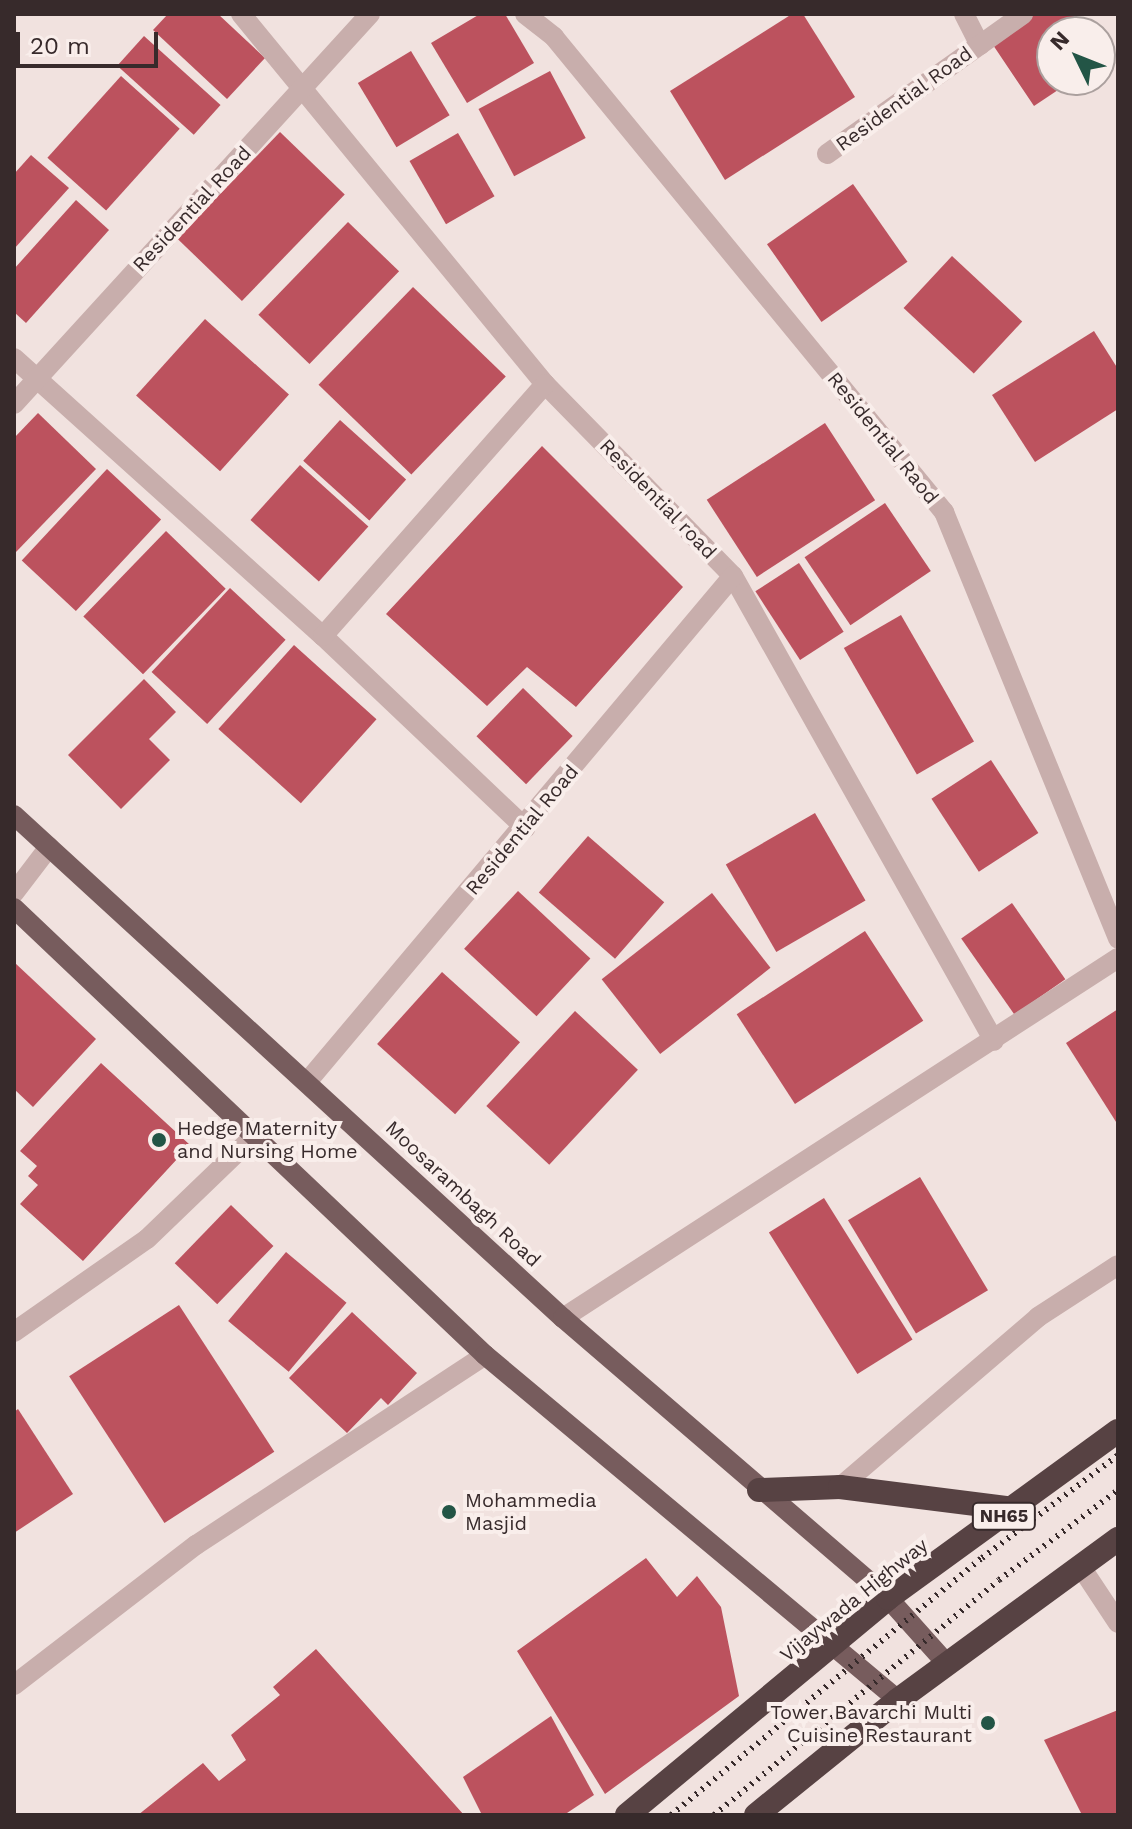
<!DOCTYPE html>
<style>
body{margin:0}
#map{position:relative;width:1132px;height:1829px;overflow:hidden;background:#f1e2df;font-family:"Work Sans",sans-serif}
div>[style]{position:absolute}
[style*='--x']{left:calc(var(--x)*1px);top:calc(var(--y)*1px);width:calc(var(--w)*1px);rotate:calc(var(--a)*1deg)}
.building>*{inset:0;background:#bc525e;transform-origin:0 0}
.street>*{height:20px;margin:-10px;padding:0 10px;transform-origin:10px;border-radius:10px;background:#c8aeac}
.primary>*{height:20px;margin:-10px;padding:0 10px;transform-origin:10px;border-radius:10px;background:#775c5d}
.highway>*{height:24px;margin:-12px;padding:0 12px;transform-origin:12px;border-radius:12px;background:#574243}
.rail>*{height:6px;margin-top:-3px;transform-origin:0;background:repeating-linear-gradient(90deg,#372a2b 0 2px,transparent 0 8px)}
.dots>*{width:22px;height:22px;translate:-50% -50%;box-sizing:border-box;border:4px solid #f9eeeb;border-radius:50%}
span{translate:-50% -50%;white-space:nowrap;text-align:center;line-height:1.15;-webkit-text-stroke:8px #f9eeeb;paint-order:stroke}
.shield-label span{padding:2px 6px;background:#f9eeeb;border:2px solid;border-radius:6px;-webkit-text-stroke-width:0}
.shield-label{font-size:18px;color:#372a2b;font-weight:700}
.street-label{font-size:20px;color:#372a2b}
.poi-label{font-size:20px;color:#372a2b}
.left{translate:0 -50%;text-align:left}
.right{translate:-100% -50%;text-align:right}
.frame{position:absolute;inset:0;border:16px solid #372a2b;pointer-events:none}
.north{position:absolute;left:1036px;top:16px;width:80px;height:80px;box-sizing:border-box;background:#f9eeeb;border:2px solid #aba09e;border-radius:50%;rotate:313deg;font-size:22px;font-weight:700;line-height:32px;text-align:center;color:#372a2b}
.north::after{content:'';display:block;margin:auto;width:28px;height:36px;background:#235546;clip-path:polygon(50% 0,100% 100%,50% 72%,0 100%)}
.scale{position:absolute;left:16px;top:32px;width:142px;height:36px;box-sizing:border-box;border:4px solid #372a2b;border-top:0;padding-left:10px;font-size:24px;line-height:28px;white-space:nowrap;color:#372a2b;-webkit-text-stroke:6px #f9eeeb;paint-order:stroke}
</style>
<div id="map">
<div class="building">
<div style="clip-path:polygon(168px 14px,218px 14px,265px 58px,227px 99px,153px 30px)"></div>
<div style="clip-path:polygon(480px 14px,505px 14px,534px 63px,467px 103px,431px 43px)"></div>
<div style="clip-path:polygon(792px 14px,803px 14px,855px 97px,725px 180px,670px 91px)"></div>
<div style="clip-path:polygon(1033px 14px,1074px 14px,1086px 32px,1052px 32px,1052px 80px,1073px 80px,1034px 106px,991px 42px)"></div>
<div style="left:144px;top:36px;width:103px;height:40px;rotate:42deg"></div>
<div style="left:411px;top:51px;width:75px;height:62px;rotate:59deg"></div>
<div style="left:550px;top:71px;width:76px;height:81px;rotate:62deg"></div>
<div style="left:121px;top:76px;width:79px;height:110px;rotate:42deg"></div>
<div style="left:280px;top:132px;width:90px;height:148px;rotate:44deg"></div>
<div style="left:458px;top:133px;width:73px;height:56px;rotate:60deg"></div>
<div style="clip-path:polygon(31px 155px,69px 188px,14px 249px,14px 174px)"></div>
<div style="left:853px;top:184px;width:95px;height:105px;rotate:55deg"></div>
<div style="clip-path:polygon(76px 200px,109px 230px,26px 323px,14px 312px,14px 269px)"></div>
<div style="left:348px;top:222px;width:71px;height:129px;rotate:44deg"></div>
<div style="left:952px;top:256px;width:96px;height:71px;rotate:43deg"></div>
<div style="left:413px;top:287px;width:129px;height:136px;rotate:44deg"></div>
<div style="left:205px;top:319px;width:113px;height:103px;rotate:42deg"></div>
<div style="clip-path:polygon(1094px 331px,1118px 369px,1118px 409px,1035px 462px,992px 395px)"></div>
<div style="clip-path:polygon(38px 413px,96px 469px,16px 552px,14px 438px)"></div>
<div style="left:340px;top:420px;width:89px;height:55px;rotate:42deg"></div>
<div style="left:825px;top:423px;width:92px;height:141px;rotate:57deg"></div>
<div style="clip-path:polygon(542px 446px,683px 587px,576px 707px,527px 667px,487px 706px,386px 614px)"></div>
<div style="left:300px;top:465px;width:92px;height:74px;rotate:42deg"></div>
<div style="left:107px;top:469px;width:74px;height:125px;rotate:43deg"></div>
<div style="left:885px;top:503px;width:82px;height:97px;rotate:56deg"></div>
<div style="left:166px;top:531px;width:83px;height:119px;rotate:44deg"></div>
<div style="left:799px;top:563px;width:82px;height:52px;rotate:57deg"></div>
<div style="left:230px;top:588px;width:76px;height:115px;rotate:43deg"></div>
<div style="left:901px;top:615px;width:146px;height:66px;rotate:60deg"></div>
<div style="left:294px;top:645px;width:111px;height:113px;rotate:42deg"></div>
<div style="clip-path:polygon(144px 679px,176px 712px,149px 739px,170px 760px,121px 809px,68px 755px)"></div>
<div style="left:523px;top:688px;width:69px;height:67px;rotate:44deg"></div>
<div style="left:991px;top:760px;width:87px;height:71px;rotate:57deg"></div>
<div style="left:815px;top:813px;width:101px;height:103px;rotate:60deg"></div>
<div style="left:588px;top:836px;width:101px;height:75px;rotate:41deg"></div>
<div style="left:518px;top:891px;width:99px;height:79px;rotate:43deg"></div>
<div style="left:712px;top:893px;width:95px;height:140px;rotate:52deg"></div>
<div style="left:1012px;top:903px;width:93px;height:62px;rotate:55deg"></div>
<div style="left:865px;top:931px;width:107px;height:153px;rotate:57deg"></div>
<div style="clip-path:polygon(14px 962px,96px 1039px,33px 1107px,14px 1089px)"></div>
<div style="left:442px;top:972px;width:105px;height:97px;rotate:42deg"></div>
<div style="clip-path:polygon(1118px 1009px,1118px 1125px,1066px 1043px)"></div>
<div style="left:575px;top:1011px;width:86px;height:130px;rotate:43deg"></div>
<div style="clip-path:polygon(101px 1063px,190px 1145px,83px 1261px,20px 1204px,38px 1185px,28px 1176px,37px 1166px,20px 1151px)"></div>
<div style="left:920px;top:1177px;width:132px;height:84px;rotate:59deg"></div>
<div style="left:824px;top:1198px;width:167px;height:65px;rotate:58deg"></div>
<div style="left:231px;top:1205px;width:59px;height:81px;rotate:44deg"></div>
<div style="left:286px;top:1252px;width:79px;height:90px;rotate:40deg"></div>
<div style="left:179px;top:1305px;width:175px;height:131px;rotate:57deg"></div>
<div style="clip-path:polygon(352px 1312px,417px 1373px,388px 1405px,381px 1398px,347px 1433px,289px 1378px)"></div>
<div style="clip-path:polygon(18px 1409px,73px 1494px,14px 1533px,14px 1412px)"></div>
<div style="clip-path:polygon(646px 1558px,677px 1597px,697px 1576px,721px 1607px,739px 1696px,605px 1794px,517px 1651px)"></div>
<div style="clip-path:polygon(316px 1649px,464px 1815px,138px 1815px,203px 1763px,219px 1781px,246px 1760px,231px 1735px,280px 1695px,273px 1687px)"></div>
<div style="clip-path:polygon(1118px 1710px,1118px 1815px,1082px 1815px,1044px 1740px)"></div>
<div style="clip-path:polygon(551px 1716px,594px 1795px,564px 1815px,482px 1815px,463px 1777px)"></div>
</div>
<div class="street">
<div style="--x:241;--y:14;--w:479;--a:50.6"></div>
<div style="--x:545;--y:384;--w:269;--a:45.6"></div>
<div style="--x:733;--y:576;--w:533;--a:60.69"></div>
<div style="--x:525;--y:14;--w:37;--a:38"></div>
<div style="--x:554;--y:37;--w:615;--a:50.61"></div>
<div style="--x:944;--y:512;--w:461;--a:67.8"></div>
<div style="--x:964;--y:14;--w:35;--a:63"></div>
<div style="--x:827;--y:154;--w:241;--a:-35.5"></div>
<div style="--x:14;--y:358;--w:416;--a:42"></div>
<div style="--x:323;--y:636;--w:279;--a:43.5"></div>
<div style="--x:14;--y:404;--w:528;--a:-47.61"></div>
<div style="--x:323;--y:636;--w:336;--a:-48.6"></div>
<div style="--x:14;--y:893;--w:58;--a:-52.7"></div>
<div style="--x:307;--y:1082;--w:661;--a:-49.91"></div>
<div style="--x:563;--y:1318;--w:662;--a:-32.97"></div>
<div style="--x:14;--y:1332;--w:162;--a:-35"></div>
<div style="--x:147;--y:1239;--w:149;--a:-43.9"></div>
<div style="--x:840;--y:1487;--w:261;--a:-40.6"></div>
<div style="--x:1038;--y:1317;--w:95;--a:-33"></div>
<div style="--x:1081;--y:1567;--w:67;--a:56.5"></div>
<div style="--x:14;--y:1685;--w:230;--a:-37.6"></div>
<div style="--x:196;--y:1545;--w:346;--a:-33.3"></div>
</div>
<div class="primary">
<div style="--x:14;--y:815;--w:745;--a:42.5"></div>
<div style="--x:563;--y:1318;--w:429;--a:40.7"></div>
<div style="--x:888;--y:1598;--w:90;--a:48.2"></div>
<div style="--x:14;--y:908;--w:649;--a:43.5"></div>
<div style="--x:485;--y:1355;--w:538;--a:39.87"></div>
</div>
<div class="highway">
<div style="--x:759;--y:1490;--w:81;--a:-2.1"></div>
<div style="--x:840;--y:1487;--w:175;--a:7.2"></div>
<div style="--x:627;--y:1815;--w:339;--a:-39.7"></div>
<div style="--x:888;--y:1598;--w:284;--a:-36"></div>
<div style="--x:756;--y:1815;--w:183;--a:-39"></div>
<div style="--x:898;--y:1700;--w:273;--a:-36.2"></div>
</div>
<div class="rail">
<div style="--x:671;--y:1815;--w:403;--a:-39.6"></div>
<div style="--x:982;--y:1558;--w:171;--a:-37.1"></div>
<div style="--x:714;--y:1815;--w:369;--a:-39.5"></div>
<div style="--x:999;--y:1580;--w:149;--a:-37.1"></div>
</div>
<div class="dots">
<div style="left:159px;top:1140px;background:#235546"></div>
<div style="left:449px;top:1512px;background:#235546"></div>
<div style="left:988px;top:1723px;background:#235546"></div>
</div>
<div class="shield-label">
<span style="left:1004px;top:1516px">NH65</span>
</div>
<div class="street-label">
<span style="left:904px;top:99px;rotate:-36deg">Residential Road</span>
<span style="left:192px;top:209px;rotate:-47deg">Residential Road</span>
<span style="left:883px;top:438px;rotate:51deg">Residential Raod</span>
<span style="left:658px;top:499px;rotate:46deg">Residential road</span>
<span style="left:522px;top:830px;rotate:-50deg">Residential Road</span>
<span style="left:463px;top:1194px;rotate:43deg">Moosarambagh Road</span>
<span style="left:854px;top:1600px;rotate:-39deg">Vijaywada Highway</span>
</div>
<div class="poi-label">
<span class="left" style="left:177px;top:1140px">Hedge Maternity<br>and Nursing Home</span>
<span class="left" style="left:465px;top:1512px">Mohammedia<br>Masjid</span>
<span class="right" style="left:972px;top:1724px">Tower Bavarchi Multi<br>Cuisine Restaurant</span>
</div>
<div class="frame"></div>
<div class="north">N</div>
<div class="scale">20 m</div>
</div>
